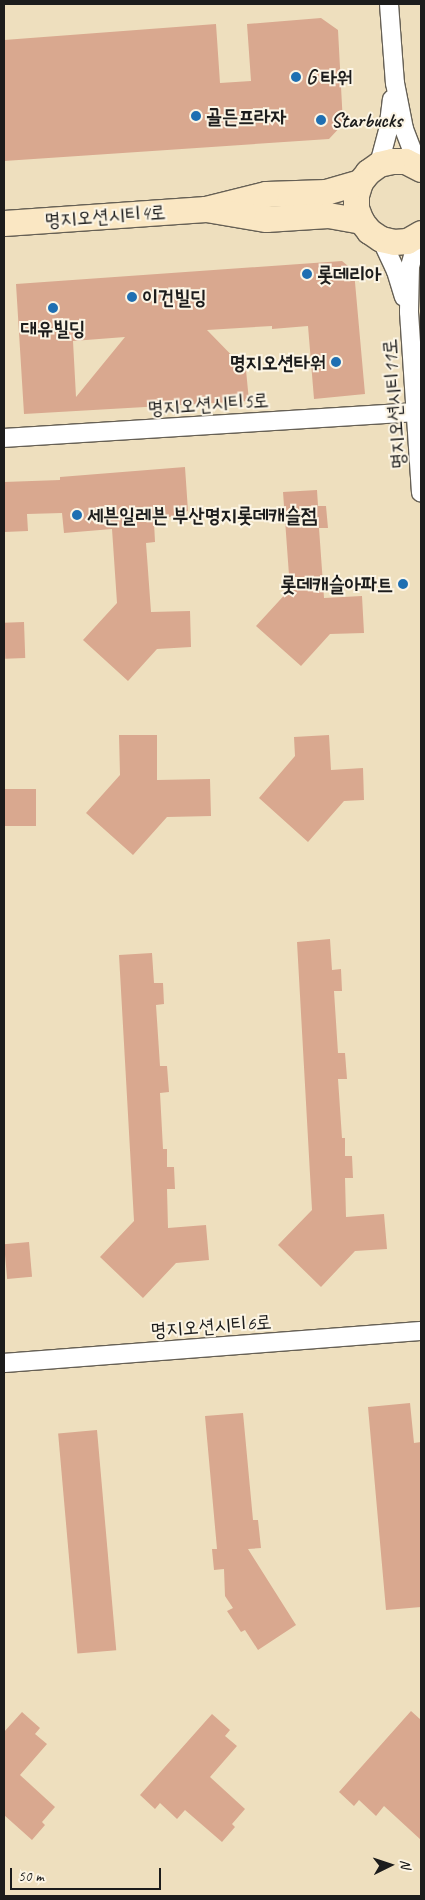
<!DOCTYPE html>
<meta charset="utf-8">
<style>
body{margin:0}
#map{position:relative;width:425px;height:1900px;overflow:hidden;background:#eedfbe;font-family:Caveat,"Poor Story",sans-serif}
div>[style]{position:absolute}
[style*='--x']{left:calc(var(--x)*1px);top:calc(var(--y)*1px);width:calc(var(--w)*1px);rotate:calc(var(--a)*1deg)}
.building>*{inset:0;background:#d9a88f;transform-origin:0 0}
.roads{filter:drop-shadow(1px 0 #666055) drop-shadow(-1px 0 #666055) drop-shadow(0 1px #666055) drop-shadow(0 -1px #666055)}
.street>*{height:18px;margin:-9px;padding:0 9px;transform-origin:9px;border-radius:9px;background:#fff}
.secondary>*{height:25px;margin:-12.5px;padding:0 12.5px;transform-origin:12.5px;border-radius:12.5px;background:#fae7c3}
.dots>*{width:14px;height:14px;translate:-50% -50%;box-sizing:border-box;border:2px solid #fcf5e5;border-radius:50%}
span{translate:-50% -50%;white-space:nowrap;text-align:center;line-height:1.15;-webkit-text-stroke:4px #fcf5e5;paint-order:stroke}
.poi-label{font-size:20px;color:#1c1c1c;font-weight:700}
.left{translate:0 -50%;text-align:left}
.right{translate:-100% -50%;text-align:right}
.street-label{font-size:20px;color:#1c1c1c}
.frame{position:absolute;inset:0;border:5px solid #1c1c1c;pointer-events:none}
.north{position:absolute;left:365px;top:1840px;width:50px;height:50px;-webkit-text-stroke:4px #fcf5e5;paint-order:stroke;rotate:86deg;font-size:14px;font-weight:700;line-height:20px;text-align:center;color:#1c1c1c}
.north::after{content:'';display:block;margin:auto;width:18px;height:22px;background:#1c1c1c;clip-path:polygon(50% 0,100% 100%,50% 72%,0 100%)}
.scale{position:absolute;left:10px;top:1868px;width:151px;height:22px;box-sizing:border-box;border:2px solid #1c1c1c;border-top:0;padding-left:6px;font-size:15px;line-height:18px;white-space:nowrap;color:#1c1c1c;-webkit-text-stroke:4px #fcf5e5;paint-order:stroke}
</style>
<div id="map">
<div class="building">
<div style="clip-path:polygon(321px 18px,338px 30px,343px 124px,329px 139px,4px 161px,4px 40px,216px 24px,220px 83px,251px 81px,247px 24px)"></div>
<div style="clip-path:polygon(evenodd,342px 261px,354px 271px,365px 394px,314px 399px,308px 326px,272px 329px,272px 326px,207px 330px,246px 370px,249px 401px,24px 414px,16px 284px,342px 261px,125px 337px,76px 397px,73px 341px,125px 337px)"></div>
<div style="clip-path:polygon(185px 467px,188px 511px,154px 522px,155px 542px,146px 543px,151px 612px,190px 611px,191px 647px,157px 649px,128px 681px,83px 640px,117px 603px,112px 529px,64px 533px,62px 513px,27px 514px,28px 531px,4px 532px,4px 482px,60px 480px,60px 477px)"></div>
<div style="clip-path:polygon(317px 490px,318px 506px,326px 506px,328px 528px,319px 528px,324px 598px,362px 596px,364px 633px,330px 634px,301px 666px,256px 626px,290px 589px,283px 492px)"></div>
<div style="left:24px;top:622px;width:36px;height:20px;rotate:88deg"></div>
<div style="clip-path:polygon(119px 735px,157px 735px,157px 780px,210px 779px,211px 816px,167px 817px,133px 855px,86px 813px,120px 775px)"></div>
<div style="clip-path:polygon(329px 735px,331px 770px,363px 768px,364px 800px,344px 801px,308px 842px,259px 798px,295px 756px,294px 737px)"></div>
<div style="left:36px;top:789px;width:37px;height:32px;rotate:90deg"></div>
<div style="clip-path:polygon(330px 939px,332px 970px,341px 969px,342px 991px,334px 991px,338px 1053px,345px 1053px,347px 1079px,338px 1079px,342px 1138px,345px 1138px,345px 1156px,352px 1156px,353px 1178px,345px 1178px,346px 1217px,384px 1214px,387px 1249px,355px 1251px,321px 1287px,278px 1245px,312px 1210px,297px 942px)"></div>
<div style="clip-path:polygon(152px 953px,154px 983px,163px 983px,164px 1004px,156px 1005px,160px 1066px,167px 1066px,169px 1092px,160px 1093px,163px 1149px,167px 1149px,167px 1167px,174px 1167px,175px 1189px,167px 1189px,168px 1228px,206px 1225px,209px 1260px,176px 1263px,143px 1298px,100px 1257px,134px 1221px,119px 955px)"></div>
<div style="left:29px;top:1242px;width:35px;height:25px;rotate:85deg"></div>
<div style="clip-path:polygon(410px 1403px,414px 1443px,421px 1442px,421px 1607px,386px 1610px,368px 1407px)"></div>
<div style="clip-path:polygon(243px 1413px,253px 1520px,258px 1520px,261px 1548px,248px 1549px,296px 1625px,258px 1650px,245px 1630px,241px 1632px,227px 1611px,233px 1608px,225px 1596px,224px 1569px,214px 1570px,212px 1549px,217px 1549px,205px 1416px)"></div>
<div style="left:97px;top:1430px;width:221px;height:39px;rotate:85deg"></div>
<div style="clip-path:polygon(411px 1711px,421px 1720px,421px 1840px,384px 1806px,376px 1816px,359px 1800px,354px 1806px,339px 1792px)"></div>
<div style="clip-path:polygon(22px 1712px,40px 1728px,35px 1734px,47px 1744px,20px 1775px,55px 1807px,42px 1822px,45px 1825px,32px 1840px,4px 1815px,4px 1732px)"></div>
<div style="clip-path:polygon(212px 1714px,230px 1730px,225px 1736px,237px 1746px,210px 1777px,245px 1809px,232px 1824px,235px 1827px,222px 1842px,185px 1810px,177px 1819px,160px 1803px,155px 1809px,140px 1795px)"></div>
</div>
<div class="roads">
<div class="street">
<div style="--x:389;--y:4;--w:79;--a:85.7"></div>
<div style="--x:395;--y:83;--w:47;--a:78.9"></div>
<div style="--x:404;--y:129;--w:40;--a:69"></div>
<div style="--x:379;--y:164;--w:34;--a:-75"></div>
<div style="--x:388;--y:131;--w:32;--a:-83"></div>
<div style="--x:419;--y:235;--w:33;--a:106"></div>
<div style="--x:410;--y:267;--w:45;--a:91.3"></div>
<div style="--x:409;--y:312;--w:181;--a:86.2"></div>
<div style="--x:381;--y:239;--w:35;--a:65"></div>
<div style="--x:396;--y:271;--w:27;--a:73"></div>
<div style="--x:4;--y:438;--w:413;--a:-3.6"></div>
<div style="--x:4;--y:1363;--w:418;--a:-4.4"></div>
</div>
<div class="secondary">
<div style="--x:421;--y:169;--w:18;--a:-153"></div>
<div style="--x:405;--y:161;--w:13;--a:180"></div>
<div style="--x:392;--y:161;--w:13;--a:167"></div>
<div style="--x:379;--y:164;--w:14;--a:144"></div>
<div style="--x:368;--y:172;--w:13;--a:129"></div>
<div style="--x:360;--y:182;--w:14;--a:107"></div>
<div style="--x:356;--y:195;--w:13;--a:90"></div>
<div style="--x:356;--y:208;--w:14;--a:69"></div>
<div style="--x:361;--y:221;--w:13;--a:51"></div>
<div style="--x:369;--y:231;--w:14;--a:34"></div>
<div style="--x:381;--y:239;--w:13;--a:13"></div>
<div style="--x:394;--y:242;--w:13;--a:-4"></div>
<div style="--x:407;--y:241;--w:16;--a:-30"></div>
<div style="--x:360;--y:182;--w:35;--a:164"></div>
<div style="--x:326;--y:192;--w:60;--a:178.1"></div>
<div style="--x:266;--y:194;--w:62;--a:166"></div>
<div style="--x:206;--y:209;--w:61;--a:9.5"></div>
<div style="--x:266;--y:219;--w:62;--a:-3.7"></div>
<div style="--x:328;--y:215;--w:34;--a:10"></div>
<div style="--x:4;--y:223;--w:202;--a:-4"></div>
</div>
</div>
<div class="dots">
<div style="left:296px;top:77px;background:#1f6fb2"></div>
<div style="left:196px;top:116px;background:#1f6fb2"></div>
<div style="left:321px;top:120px;background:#1f6fb2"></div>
<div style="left:307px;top:274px;background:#1f6fb2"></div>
<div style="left:132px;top:297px;background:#1f6fb2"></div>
<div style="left:53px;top:308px;background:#1f6fb2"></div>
<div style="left:336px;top:362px;background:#1f6fb2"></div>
<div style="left:77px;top:515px;background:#1f6fb2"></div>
<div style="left:403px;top:584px;background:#1f6fb2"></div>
</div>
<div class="poi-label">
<span class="left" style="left:306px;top:77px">G 타워</span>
<span class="left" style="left:206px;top:116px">골든프라자</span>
<span class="left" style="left:331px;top:120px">Starbucks</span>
<span class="left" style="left:317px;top:274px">롯데리아</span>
<span class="left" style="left:142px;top:297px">이건빌딩</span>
<span style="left:53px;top:328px">대유빌딩</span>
<span class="right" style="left:326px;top:362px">명지오션타워</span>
<span class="left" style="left:87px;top:515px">세븐일레븐 부산명지롯데캐슬점</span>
<span class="right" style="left:393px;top:584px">롯데캐슬아파트</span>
</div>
<div class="street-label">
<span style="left:105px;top:216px;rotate:-4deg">명지오션시티4로</span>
<span style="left:208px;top:404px;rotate:-4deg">명지오션시티5로</span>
<span style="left:394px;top:404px;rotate:-94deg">명지오션시티11로</span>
<span style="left:211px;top:1326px;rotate:-4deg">명지오션시티6로</span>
</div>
<div class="frame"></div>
<div class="north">N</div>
<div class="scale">50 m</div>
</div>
